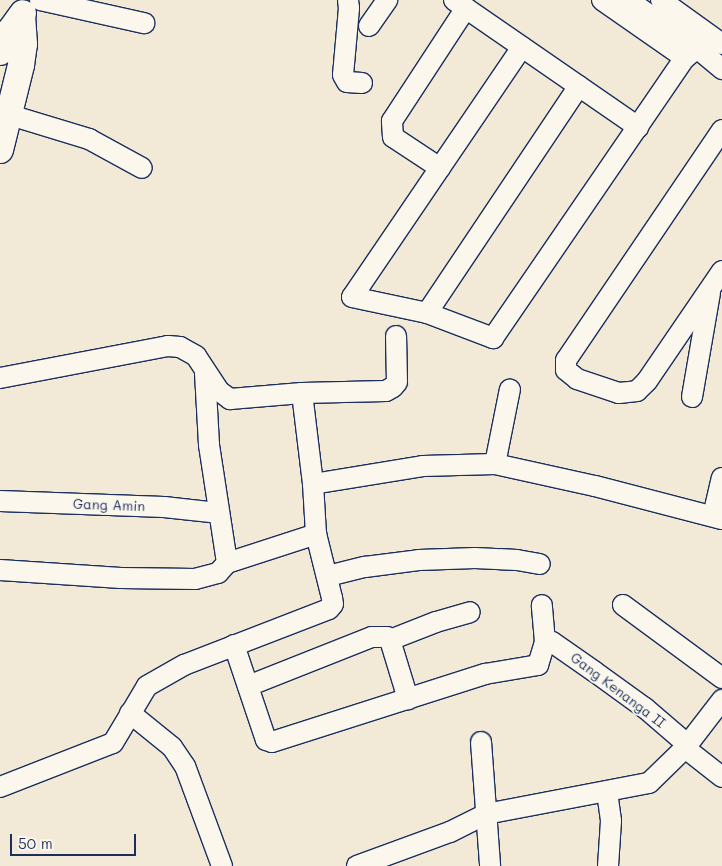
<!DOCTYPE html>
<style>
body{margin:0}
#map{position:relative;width:722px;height:866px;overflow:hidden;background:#f2e9d7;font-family:Mali,sans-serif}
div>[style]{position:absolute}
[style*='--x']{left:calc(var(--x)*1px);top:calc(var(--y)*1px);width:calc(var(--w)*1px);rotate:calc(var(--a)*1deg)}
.roads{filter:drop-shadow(1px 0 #1b2f5e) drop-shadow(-1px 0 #1b2f5e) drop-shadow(0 1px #1b2f5e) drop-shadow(0 -1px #1b2f5e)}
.minor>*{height:20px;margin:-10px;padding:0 10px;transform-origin:10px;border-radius:10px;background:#fbf7ec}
.major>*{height:26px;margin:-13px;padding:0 13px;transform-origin:13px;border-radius:13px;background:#fbf7ec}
span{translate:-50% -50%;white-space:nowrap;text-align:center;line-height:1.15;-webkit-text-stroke:4px #fbf7ec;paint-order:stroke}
.street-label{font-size:14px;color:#1b2f5e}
.scale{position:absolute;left:10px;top:834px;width:126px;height:22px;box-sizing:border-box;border:2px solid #1b2f5e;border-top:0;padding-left:6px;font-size:15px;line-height:18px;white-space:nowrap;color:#1b2f5e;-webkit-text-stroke:4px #fbf7ec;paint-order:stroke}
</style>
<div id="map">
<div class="roads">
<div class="minor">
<div style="--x:40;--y:0;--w:107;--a:12.5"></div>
<div style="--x:348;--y:0;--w:8;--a:83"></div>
<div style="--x:349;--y:8;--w:67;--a:95.1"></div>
<div style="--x:343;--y:75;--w:8;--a:60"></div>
<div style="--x:347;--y:82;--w:15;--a:4"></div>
<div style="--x:454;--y:0;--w:224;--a:34.6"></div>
<div style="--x:602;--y:0;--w:101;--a:34.9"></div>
<div style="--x:628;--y:0;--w:84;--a:34.8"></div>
<div style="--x:697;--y:48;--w:33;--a:40"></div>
<div style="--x:661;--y:0;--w:75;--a:35.8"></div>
<div style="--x:369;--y:26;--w:32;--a:-55"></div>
<div style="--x:522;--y:47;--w:302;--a:124.2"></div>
<div style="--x:352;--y:297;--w:77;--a:12"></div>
<div style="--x:427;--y:313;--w:71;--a:20.7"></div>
<div style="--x:493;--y:338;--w:340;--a:-55.6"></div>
<div style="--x:685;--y:58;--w:16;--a:-40"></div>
<div style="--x:10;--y:115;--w:83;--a:16.9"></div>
<div style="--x:89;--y:139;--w:60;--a:28.7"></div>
<div style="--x:722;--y:130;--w:278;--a:124.1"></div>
<div style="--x:566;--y:360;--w:10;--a:90"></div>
<div style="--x:566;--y:370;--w:14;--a:39"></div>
<div style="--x:577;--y:379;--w:44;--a:18.4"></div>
<div style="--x:619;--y:393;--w:18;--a:-6"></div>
<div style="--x:637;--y:391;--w:14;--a:-45"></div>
<div style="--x:647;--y:381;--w:133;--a:-55.7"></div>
<div style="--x:440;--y:168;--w:56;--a:-146.6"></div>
<div style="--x:393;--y:137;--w:16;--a:-94"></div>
<div style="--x:392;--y:121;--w:135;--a:-56.8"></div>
<div style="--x:427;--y:313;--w:273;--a:-56.2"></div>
<div style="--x:205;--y:373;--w:72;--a:86.8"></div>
<div style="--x:209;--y:445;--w:119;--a:81.3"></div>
<div style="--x:0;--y:378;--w:171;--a:-10.8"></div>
<div style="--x:168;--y:346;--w:12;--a:5"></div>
<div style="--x:180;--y:347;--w:18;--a:29"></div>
<div style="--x:196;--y:356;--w:42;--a:56.7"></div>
<div style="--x:219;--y:391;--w:14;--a:36"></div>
<div style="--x:230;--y:399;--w:72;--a:-4.8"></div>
<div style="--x:302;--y:393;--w:92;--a:83.1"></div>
<div style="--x:313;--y:484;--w:111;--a:-9.3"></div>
<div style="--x:423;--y:466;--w:72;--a:-1.6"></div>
<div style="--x:495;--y:464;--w:102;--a:12.4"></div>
<div style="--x:595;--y:486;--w:131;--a:14.6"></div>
<div style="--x:302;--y:393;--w:84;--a:-1.4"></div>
<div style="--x:386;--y:391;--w:8;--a:-30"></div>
<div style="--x:393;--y:387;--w:6;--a:-51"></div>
<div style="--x:397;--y:382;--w:46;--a:-91.2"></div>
<div style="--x:692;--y:397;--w:106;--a:-80.2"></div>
<div style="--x:495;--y:464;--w:76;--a:-78.7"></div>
<div style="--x:0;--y:501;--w:164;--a:2.1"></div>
<div style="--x:164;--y:507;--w:54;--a:6.3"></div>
<div style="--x:713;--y:516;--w:39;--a:-77"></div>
<div style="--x:0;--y:570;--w:121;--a:3.8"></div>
<div style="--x:121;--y:578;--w:74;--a:0.8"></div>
<div style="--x:195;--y:579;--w:24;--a:-15"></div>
<div style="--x:218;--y:573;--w:13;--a:-48"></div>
<div style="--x:227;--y:563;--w:94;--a:-18"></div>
<div style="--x:328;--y:576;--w:38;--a:-14"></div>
<div style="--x:365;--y:567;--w:54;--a:-7.4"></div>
<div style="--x:419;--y:560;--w:56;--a:-2"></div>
<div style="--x:475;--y:558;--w:42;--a:2.7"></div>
<div style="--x:517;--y:560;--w:23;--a:10"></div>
<div style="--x:623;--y:605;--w:123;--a:36.4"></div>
<div style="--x:390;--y:640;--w:62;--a:73"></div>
<div style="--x:545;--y:642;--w:7;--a:0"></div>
<div style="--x:552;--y:642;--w:52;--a:34.9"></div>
<div style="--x:595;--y:672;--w:62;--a:35.8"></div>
<div style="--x:645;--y:708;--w:57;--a:40.7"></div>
<div style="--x:234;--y:645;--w:100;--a:71.4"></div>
<div style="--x:266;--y:740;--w:6;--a:18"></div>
<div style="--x:272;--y:742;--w:224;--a:-17.7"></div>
<div style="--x:485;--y:674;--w:54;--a:-9.6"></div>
<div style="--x:538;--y:665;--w:24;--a:-73"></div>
<div style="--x:545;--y:642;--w:37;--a:-95"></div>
<div style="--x:248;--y:686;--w:133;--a:-21.6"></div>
<div style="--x:372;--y:637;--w:15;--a:0"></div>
<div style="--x:387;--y:637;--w:4;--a:45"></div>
<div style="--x:390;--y:640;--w:49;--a:-21.4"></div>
<div style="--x:436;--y:622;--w:35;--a:-16"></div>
<div style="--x:130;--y:713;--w:54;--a:39"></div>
<div style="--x:172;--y:747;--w:23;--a:56"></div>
<div style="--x:185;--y:766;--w:107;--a:69.7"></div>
<div style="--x:481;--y:742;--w:124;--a:85.8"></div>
<div style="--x:685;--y:748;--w:47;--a:38.1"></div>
<div style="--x:0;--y:787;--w:121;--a:-21.3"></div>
<div style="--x:113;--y:743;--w:66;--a:-59.2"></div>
<div style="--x:147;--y:686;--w:43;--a:-29.6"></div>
<div style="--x:184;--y:665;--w:155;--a:-21.1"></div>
<div style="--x:329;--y:609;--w:6;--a:-51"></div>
<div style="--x:333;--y:604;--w:6;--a:-99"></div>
<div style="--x:332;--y:598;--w:66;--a:-104"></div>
<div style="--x:316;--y:534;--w:50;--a:-93.4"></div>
<div style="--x:607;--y:792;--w:29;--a:82"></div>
<div style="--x:611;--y:821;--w:45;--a:93.8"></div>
<div style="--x:357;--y:866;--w:99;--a:-20.1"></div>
<div style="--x:450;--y:832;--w:40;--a:-26.6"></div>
<div style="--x:486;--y:814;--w:166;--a:-10.8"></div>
<div style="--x:649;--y:783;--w:50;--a:-44.2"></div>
<div style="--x:685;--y:748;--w:61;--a:-52.4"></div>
</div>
<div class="major">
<div style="--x:0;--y:52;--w:23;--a:-65"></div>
<div style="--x:10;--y:31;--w:22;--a:-54"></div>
<div style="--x:0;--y:150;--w:88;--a:-76.1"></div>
<div style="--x:21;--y:65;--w:21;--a:-82"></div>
<div style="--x:24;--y:44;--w:27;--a:-94"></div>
</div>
</div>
<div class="street-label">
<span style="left:109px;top:505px;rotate:2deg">Gang Amin</span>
<span style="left:618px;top:690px;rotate:37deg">Gang Kenanga II</span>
</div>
<div class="scale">50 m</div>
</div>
